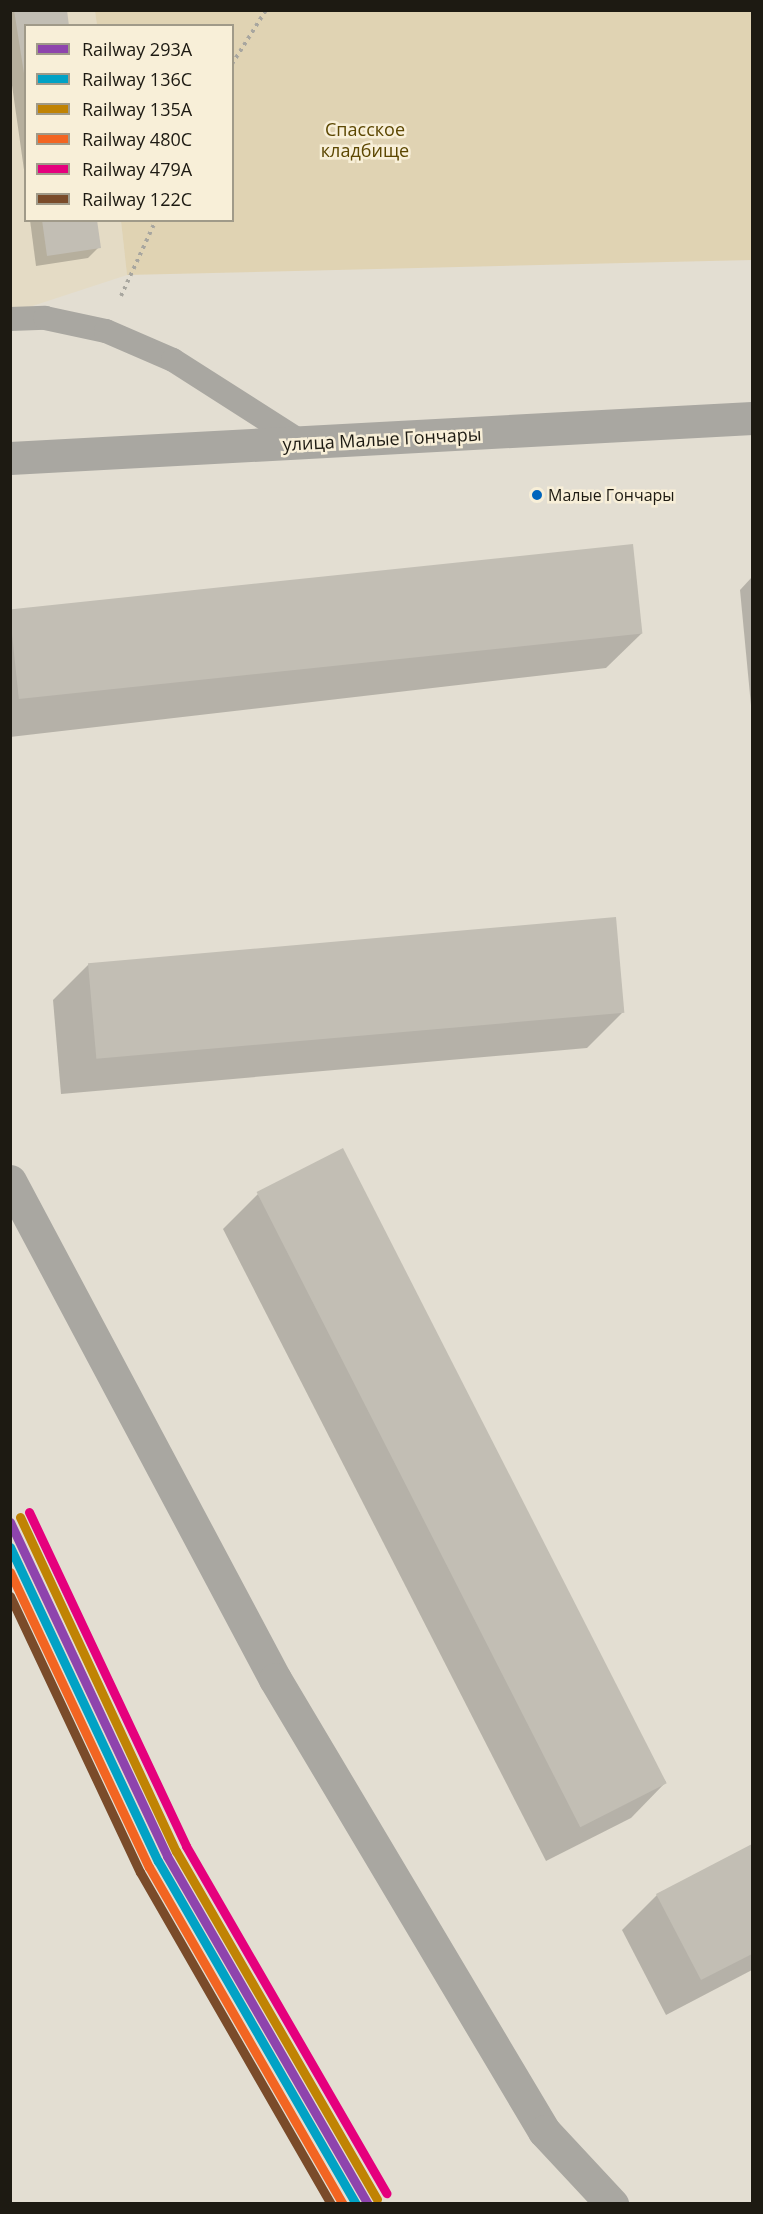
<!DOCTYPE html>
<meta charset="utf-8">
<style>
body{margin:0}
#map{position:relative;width:763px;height:2214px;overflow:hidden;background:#e3ded2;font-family:"Open Sans",sans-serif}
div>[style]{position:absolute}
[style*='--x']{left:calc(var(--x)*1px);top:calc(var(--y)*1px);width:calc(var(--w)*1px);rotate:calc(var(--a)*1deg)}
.built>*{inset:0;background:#e4dbc5}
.green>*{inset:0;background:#e0d3b3}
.shadow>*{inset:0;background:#0003}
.building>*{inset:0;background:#c2beb4;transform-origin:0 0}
.path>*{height:4px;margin-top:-2px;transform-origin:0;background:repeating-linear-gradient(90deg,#a8a69f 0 3px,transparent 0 7.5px)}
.lane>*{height:24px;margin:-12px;padding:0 12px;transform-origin:12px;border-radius:12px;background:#a9a7a1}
.street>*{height:33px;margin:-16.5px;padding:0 16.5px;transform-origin:16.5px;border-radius:16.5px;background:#a9a7a1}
.rail-1>*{height:9px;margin:-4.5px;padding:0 4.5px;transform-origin:4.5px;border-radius:4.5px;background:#8e44ad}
.rail-2>*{height:9px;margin:-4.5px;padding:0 4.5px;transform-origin:4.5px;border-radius:4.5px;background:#01a2c5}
.rail-3>*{height:9px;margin:-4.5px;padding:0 4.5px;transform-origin:4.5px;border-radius:4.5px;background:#c08304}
.rail-4>*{height:9px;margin:-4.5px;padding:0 4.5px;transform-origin:4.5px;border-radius:4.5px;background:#f26522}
.rail-5>*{height:9px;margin:-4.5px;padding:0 4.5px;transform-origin:4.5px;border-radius:4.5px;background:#e5007d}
.rail-6>*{height:9px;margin:-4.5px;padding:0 4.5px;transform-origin:4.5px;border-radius:4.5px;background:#7a4b2a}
.dots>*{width:16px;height:16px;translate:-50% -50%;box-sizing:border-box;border:3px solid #f8efd8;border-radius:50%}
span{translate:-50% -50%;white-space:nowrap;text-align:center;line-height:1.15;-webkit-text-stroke:5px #f8efd8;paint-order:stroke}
.bus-label{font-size:16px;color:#1d1a12}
.left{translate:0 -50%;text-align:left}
.park-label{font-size:18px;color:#5c4702}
.street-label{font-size:18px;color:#1d1a12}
.frame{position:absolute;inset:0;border:12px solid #1d1a12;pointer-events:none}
.legend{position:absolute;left:24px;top:24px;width:210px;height:198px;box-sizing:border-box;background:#f8efd8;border:2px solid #a09a89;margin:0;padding:8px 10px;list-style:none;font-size:18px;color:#1d1a12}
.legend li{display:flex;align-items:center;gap:12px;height:30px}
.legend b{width:30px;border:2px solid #a09a89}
</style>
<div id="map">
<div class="built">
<div style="clip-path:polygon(10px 11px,95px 11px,97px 25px,26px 26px,26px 220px,121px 221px,127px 275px,11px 313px)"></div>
</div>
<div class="green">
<div style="clip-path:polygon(95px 11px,752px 11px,752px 260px,127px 275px,121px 221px,232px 220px,232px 26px,97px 25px)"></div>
</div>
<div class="shadow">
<div style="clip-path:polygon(10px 10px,66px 10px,26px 26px,26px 184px,10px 71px)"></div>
<div style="clip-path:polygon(30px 220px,95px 220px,99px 247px,88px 258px,36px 266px)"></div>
<div style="clip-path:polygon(752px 577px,752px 716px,740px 590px)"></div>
<div style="clip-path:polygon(10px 617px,642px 633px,606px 668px,10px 737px)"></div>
<div style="clip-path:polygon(89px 964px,623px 1012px,587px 1048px,61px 1094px,53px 1000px)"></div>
<div style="clip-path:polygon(258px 1194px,666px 1782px,631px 1818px,546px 1861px,223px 1229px)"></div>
<div style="clip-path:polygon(752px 1846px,752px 1970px,666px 2015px,622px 1930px,657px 1895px)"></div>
</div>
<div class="building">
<div style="clip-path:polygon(14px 10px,67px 10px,69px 26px,26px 26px,26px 86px)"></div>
<div style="clip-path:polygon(42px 220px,97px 220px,101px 248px,47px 256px)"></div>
<div style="left:633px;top:544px;width:90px;height:627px;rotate:84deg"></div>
<div style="left:616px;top:917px;width:96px;height:530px;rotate:85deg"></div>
<div style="left:343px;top:1148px;width:713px;height:97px;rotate:63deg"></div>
<div style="clip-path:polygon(752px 1844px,752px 1954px,701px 1980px,656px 1894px)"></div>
</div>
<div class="path">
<div style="--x:232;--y:64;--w:64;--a:-57.8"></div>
<div style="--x:121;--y:296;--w:84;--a:-65.3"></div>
</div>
<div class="lane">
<div style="--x:10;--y:319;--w:35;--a:-2"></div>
<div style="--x:45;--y:318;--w:62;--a:12"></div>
<div style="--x:106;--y:331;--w:73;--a:23.4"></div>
<div style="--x:173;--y:360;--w:154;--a:32.6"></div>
</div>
<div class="street">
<div style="--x:10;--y:458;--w:743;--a:-3.09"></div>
<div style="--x:10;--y:1181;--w:564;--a:61.98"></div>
<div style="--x:275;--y:1679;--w:526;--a:59.24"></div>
<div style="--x:544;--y:2131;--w:100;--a:47"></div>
</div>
<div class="rail-1">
<div style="--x:10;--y:1522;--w:369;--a:64.8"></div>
<div style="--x:167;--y:1856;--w:402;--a:60"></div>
</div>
<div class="rail-2">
<div style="--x:10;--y:1547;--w:347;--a:64.8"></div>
<div style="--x:158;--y:1861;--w:396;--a:60"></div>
</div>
<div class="rail-3">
<div style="--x:20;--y:1517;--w:369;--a:65"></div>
<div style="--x:176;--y:1851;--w:402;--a:60"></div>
</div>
<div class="rail-4">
<div style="--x:10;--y:1572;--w:326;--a:64.8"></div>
<div style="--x:149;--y:1867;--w:389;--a:60.1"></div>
</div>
<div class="rail-5">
<div style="--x:29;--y:1512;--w:369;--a:64.8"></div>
<div style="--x:186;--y:1846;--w:401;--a:60"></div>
</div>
<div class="rail-6">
<div style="--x:10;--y:1596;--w:305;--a:64.8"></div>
<div style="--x:140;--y:1872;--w:383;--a:60.1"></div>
</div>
<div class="dots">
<div style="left:537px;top:495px;background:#0065bd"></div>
</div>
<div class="bus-label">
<span class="left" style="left:548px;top:495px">Малые Гончары</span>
</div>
<div class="park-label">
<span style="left:365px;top:140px">Спасское<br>кладбище</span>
</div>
<div class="street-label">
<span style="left:382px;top:439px;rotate:-3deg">улица Малые Гончары</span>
</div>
<div class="frame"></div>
<ul class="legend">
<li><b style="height:8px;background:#8e44ad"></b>Railway 293А</li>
<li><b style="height:8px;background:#01a2c5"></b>Railway 136С</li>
<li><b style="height:8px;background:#c08304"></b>Railway 135А</li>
<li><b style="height:8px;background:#f26522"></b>Railway 480С</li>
<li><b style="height:8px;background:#e5007d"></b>Railway 479А</li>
<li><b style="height:8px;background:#7a4b2a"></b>Railway 122С</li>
</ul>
</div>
